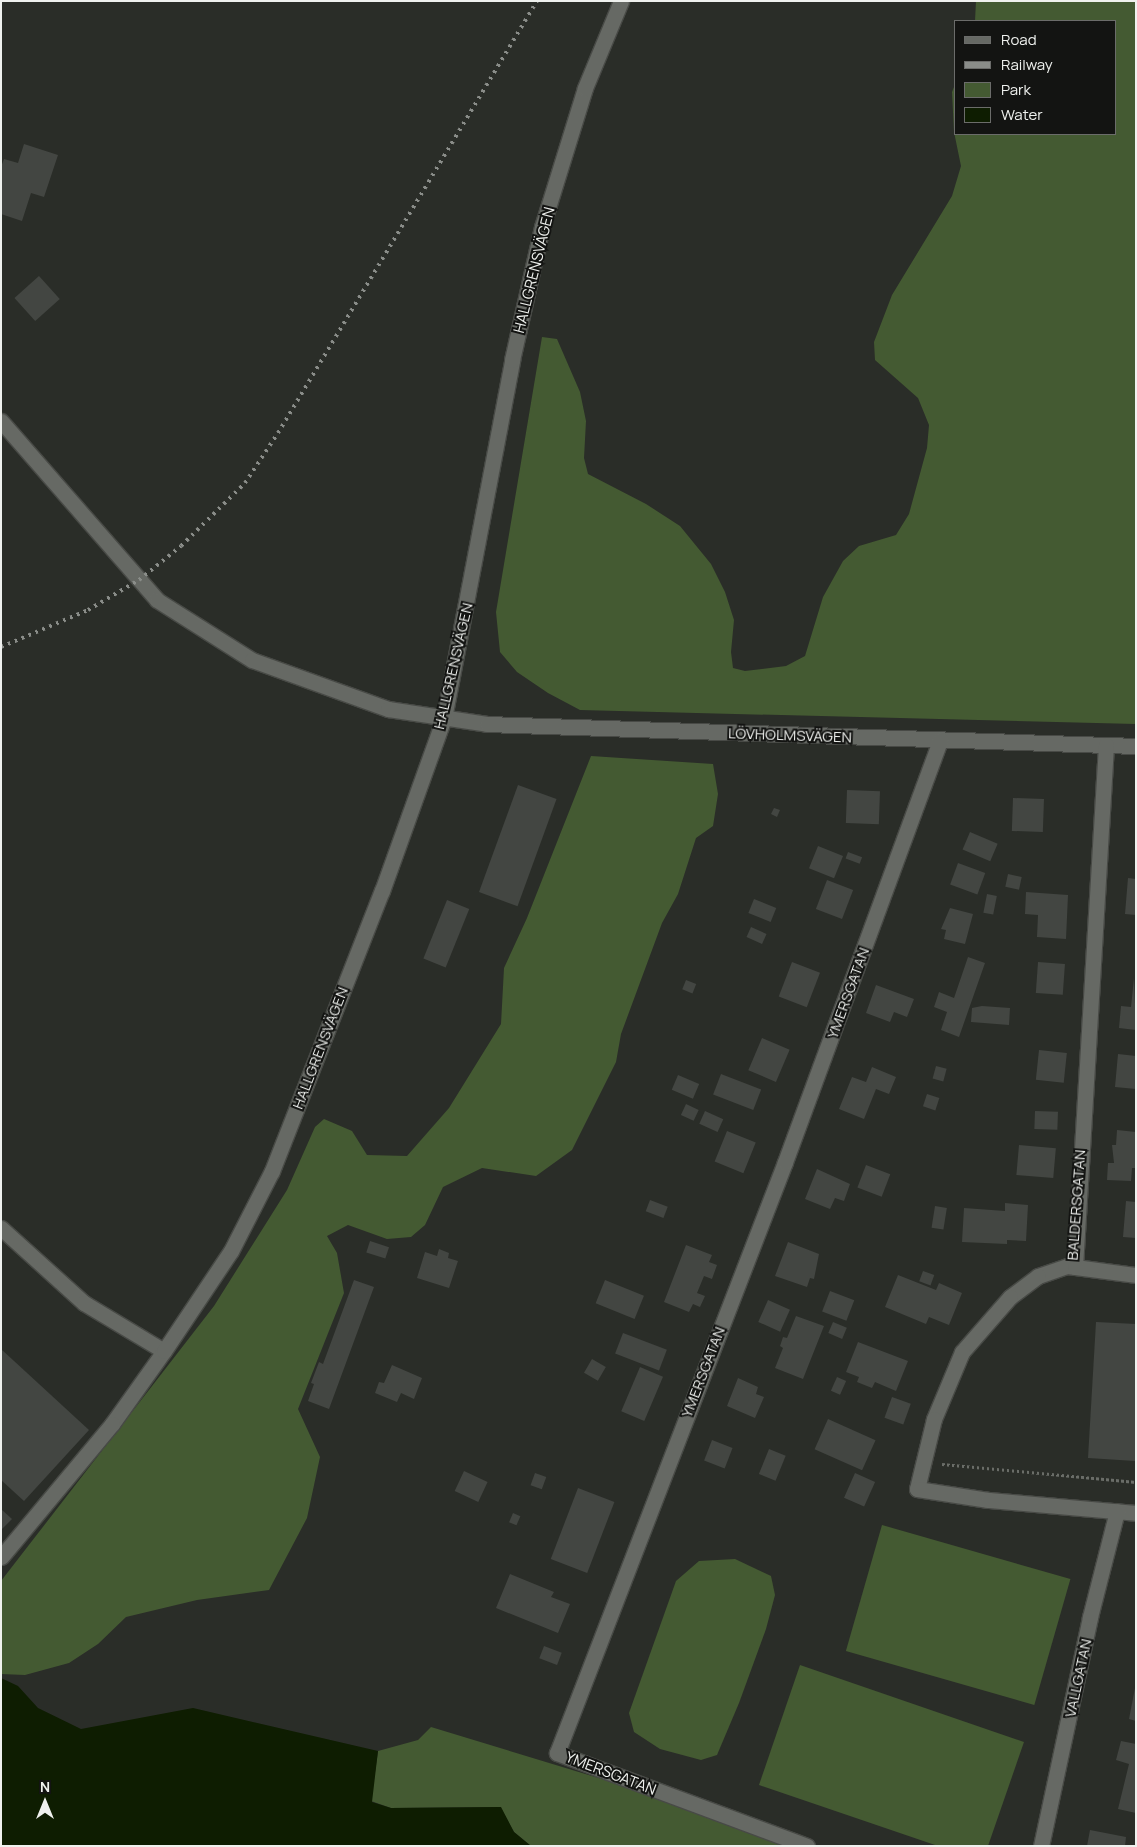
<!DOCTYPE html>
<meta charset="utf-8">
<style>
body{margin:0}
#map{position:relative;width:1137px;height:1847px;overflow:hidden;background:#2a2d28;font-family:Manrope,sans-serif}
div>[style]{position:absolute}
[style*='--x']{left:calc(var(--x)*1px);top:calc(var(--y)*1px);width:calc(var(--w)*1px);rotate:calc(var(--a)*1deg)}
.green>*{inset:0;background:#445a32;transform-origin:0 0}
.water>*{inset:0;background:#0e1d01}
.building>*{inset:0;background:#434642;transform-origin:0 0}
.path>*{height:3px;margin-top:-1.5px;transform-origin:0;background:repeating-linear-gradient(90deg,#6a6d68 0 2.5px,transparent 0 5px)}
.roads{filter:drop-shadow(1px 0 #484a46) drop-shadow(-1px 0 #484a46) drop-shadow(0 1px #484a46) drop-shadow(0 -1px #484a46)}
.minor>*{height:15px;margin:-7.5px;padding:0 7.5px;transform-origin:7.5px;border-radius:7.5px;background:#666964}
.rail>*{height:4px;margin-top:-2px;transform-origin:0;background:repeating-linear-gradient(90deg,#8a8d89 0 2.5px,transparent 0 7.5px)}
span{translate:-50% -50%;white-space:nowrap;text-align:center;line-height:1.15;-webkit-text-stroke:4px #131412;paint-order:stroke}
.street-label{font-size:15px;color:#eff1ee}
.frame{position:absolute;inset:0;border:2px solid #eff1ee;pointer-events:none}
.legend{position:absolute;left:954px;top:20px;width:162px;height:115px;box-sizing:border-box;background:#131412;border:1px solid #6b6c6a;margin:0;padding:6px 9px;list-style:none;font-size:15px;color:#eff1ee}
.legend li{display:flex;align-items:center;gap:10px;height:25px}
.legend b{width:25px;border:1px solid #6b6c6a}
.north{position:absolute;left:20px;top:1777px;width:50px;height:50px;-webkit-text-stroke:4px #131412;paint-order:stroke;rotate:0deg;font-size:14px;font-weight:700;line-height:20px;text-align:center;color:#eff1ee}
.north::after{content:'';display:block;margin:auto;width:18px;height:22px;background:#eff1ee;clip-path:polygon(50% 0,100% 100%,50% 72%,0 100%)}
</style>
<div id="map">
<div class="green">
<div style="clip-path:polygon(976px 1px,1136px 1px,1136px 724px,580px 710px,548px 693px,517px 672px,500px 652px,496px 612px,542px 337px,557px 339px,580px 392px,586px 421px,584px 458px,588px 474px,646px 504px,680px 526px,711px 564px,725px 592px,734px 620px,731px 652px,733px 668px,745px 671px,786px 666px,805px 656px,823px 597px,843px 561px,859px 546px,896px 535px,909px 514px,927px 448px,929px 425px,918px 398px,875px 360px,874px 342px,892px 295px,952px 196px,961px 166px,954px 132px,952px 92px,956px 82px,956px 134px,1116px 134px,1116px 21px,975px 21px)"></div>
<div style="clip-path:polygon(591px 756px,713px 764px,718px 794px,713px 826px,696px 838px,678px 894px,662px 923px,621px 1034px,616px 1062px,572px 1150px,536px 1176px,482px 1168px,443px 1187px,425px 1225px,411px 1237px,387px 1239px,348px 1225px,327px 1236px,337px 1253px,344px 1293px,298px 1409px,320px 1457px,307px 1518px,269px 1590px,197px 1600px,126px 1617px,98px 1644px,69px 1663px,25px 1675px,1px 1674px,1px 1581px,214px 1306px,287px 1190px,315px 1127px,324px 1119px,352px 1131px,367px 1155px,407px 1156px,449px 1108px,501px 1024px,504px 968px,527px 918px)"></div>
<div style="left:882px;top:1525px;width:196px;height:131px;rotate:16deg"></div>
<div style="clip-path:polygon(735px 1559px,771px 1576px,775px 1595px,766px 1629px,739px 1703px,717px 1755px,701px 1760px,660px 1749px,634px 1732px,629px 1713px,676px 1581px,699px 1561px)"></div>
<div style="clip-path:polygon(800px 1665px,1024px 1742px,988px 1846px,938px 1846px,759px 1785px)"></div>
<div style="clip-path:polygon(431px 1727px,661px 1797px,782px 1846px,531px 1846px,514px 1832px,500px 1807px,391px 1808px,371px 1801px,378px 1751px,418px 1740px)"></div>
</div>
<div class="water">
<div style="clip-path:polygon(1px 1678px,18px 1686px,38px 1708px,81px 1729px,193px 1708px,378px 1751px,372px 1802px,391px 1808px,501px 1807px,514px 1832px,531px 1846px,1px 1846px)"></div>
</div>
<div class="building">
<div style="clip-path:polygon(24px 144px,58px 155px,44px 197px,31px 193px,22px 221px,1px 214px,1px 167px,4px 159px,18px 163px)"></div>
<div style="left:39px;top:276px;width:31px;height:33px;rotate:48deg"></div>
<div style="left:518px;top:785px;width:41px;height:114px;rotate:20deg"></div>
<div style="left:847px;top:790px;width:33px;height:33px;rotate:2deg"></div>
<div style="left:1013px;top:798px;width:31px;height:33px;rotate:2deg"></div>
<div style="clip-path:polygon(774px 808px,780px 810px,777px 817px,771px 814px)"></div>
<div style="left:970px;top:832px;width:30px;height:19px;rotate:23deg"></div>
<div style="left:818px;top:846px;width:27px;height:24px;rotate:22deg"></div>
<div style="left:848px;top:852px;width:15px;height:7px;rotate:20deg"></div>
<div style="left:958px;top:863px;width:29px;height:23px;rotate:20deg"></div>
<div style="left:1008px;top:874px;width:14px;height:13px;rotate:12deg"></div>
<div style="clip-path:polygon(1128px 878px,1136px 879px,1136px 915px,1125px 914px)"></div>
<div style="left:827px;top:880px;width:28px;height:31px;rotate:21deg"></div>
<div style="clip-path:polygon(1026px 892px,1068px 895px,1066px 939px,1037px 937px,1038px 915px,1025px 914px)"></div>
<div style="left:987px;top:894px;width:10px;height:19px;rotate:11deg"></div>
<div style="left:754px;top:899px;width:24px;height:15px;rotate:22deg"></div>
<div style="left:447px;top:900px;width:24px;height:63px;rotate:22deg"></div>
<div style="clip-path:polygon(950px 908px,973px 914px,965px 944px,944px 939px,946px 930px,941px 929px)"></div>
<div style="left:751px;top:927px;width:17px;height:11px;rotate:24deg"></div>
<div style="clip-path:polygon(968px 957px,985px 963px,959px 1037px,941px 1030px,947px 1012px,934px 1007px,939px 992px,954px 998px)"></div>
<div style="left:792px;top:962px;width:30px;height:37px;rotate:21deg"></div>
<div style="left:1038px;top:962px;width:27px;height:31px;rotate:4deg"></div>
<div style="clip-path:polygon(1134px 978px,1136px 1030px,1119px 1028px,1121px 1006px,1131px 1007px)"></div>
<div style="left:686px;top:980px;width:11px;height:10px;rotate:22deg"></div>
<div style="clip-path:polygon(876px 985px,914px 999px,907px 1017px,894px 1012px,890px 1022px,866px 1013px)"></div>
<div style="clip-path:polygon(982px 1006px,1010px 1008px,1009px 1025px,971px 1022px,972px 1008px)"></div>
<div style="left:762px;top:1038px;width:30px;height:35px;rotate:23deg"></div>
<div style="left:1039px;top:1050px;width:28px;height:30px;rotate:6deg"></div>
<div style="clip-path:polygon(1118px 1054px,1136px 1056px,1136px 1089px,1115px 1087px)"></div>
<div style="left:936px;top:1066px;width:11px;height:13px;rotate:15deg"></div>
<div style="clip-path:polygon(872px 1067px,896px 1077px,889px 1094px,876px 1089px,864px 1119px,839px 1109px,852px 1077px,866px 1082px)"></div>
<div style="left:721px;top:1074px;width:43px;height:22px;rotate:21deg"></div>
<div style="left:678px;top:1075px;width:23px;height:16px;rotate:23deg"></div>
<div style="left:927px;top:1094px;width:13px;height:13px;rotate:18deg"></div>
<div style="left:686px;top:1104px;width:14px;height:12px;rotate:25deg"></div>
<div style="left:705px;top:1111px;width:20px;height:14px;rotate:24deg"></div>
<div style="left:1035px;top:1111px;width:23px;height:18px;rotate:2deg"></div>
<div style="clip-path:polygon(1117px 1130px,1136px 1132px,1136px 1168px,1132px 1168px,1131px 1181px,1107px 1180px,1108px 1163px,1114px 1163px,1112px 1145px,1116px 1145px)"></div>
<div style="left:727px;top:1131px;width:31px;height:33px;rotate:22deg"></div>
<div style="left:1019px;top:1145px;width:37px;height:30px;rotate:5deg"></div>
<div style="left:866px;top:1165px;width:26px;height:24px;rotate:21deg"></div>
<div style="clip-path:polygon(817px 1169px,850px 1184px,844px 1201px,835px 1198px,830px 1209px,805px 1199px)"></div>
<div style="left:650px;top:1200px;width:19px;height:12px;rotate:21deg"></div>
<div style="clip-path:polygon(1126px 1201px,1136px 1202px,1136px 1238px,1123px 1237px)"></div>
<div style="clip-path:polygon(1005px 1203px,1028px 1205px,1026px 1241px,1007px 1240px,1007px 1244px,962px 1242px,964px 1208px,1005px 1211px)"></div>
<div style="left:935px;top:1206px;width:12px;height:22px;rotate:9deg"></div>
<div style="left:370px;top:1241px;width:20px;height:12px;rotate:18deg"></div>
<div style="clip-path:polygon(788px 1242px,819px 1254px,814px 1279px,810px 1278px,807px 1287px,775px 1276px)"></div>
<div style="clip-path:polygon(686px 1245px,712px 1255px,709px 1262px,717px 1265px,712px 1279px,704px 1276px,697px 1293px,705px 1296px,700px 1307px,693px 1304px,689px 1312px,664px 1302px)"></div>
<div style="clip-path:polygon(439px 1249px,449px 1253px,448px 1258px,458px 1261px,449px 1288px,417px 1278px,425px 1252px,437px 1256px)"></div>
<div style="left:923px;top:1271px;width:12px;height:11px;rotate:20deg"></div>
<div style="clip-path:polygon(898px 1275px,936px 1290px,939px 1283px,962px 1293px,949px 1325px,929px 1317px,926px 1324px,885px 1307px)"></div>
<div style="clip-path:polygon(354px 1280px,374px 1287px,329px 1409px,308px 1401px,314px 1384px,311px 1383px,319px 1362px,323px 1364px)"></div>
<div style="left:605px;top:1280px;width:42px;height:25px;rotate:22deg"></div>
<div style="left:830px;top:1291px;width:26px;height:22px;rotate:21deg"></div>
<div style="left:768px;top:1300px;width:24px;height:24px;rotate:24deg"></div>
<div style="clip-path:polygon(796px 1316px,824px 1326px,803px 1379px,775px 1368px,783px 1348px,780px 1346px,783px 1337px,787px 1338px)"></div>
<div style="left:833px;top:1322px;width:15px;height:12px;rotate:23deg"></div>
<div style="clip-path:polygon(1096px 1322px,1136px 1324px,1135px 1461px,1088px 1458px)"></div>
<div style="left:623px;top:1333px;width:47px;height:22px;rotate:21deg"></div>
<div style="clip-path:polygon(858px 1342px,908px 1361px,896px 1391px,875px 1382px,872px 1388px,857px 1382px,859px 1377px,846px 1372px)"></div>
<div style="clip-path:polygon(1px 1349px,89px 1430px,24px 1501px,1px 1480px)"></div>
<div style="left:592px;top:1359px;width:16px;height:16px;rotate:30deg"></div>
<div style="clip-path:polygon(392px 1365px,422px 1378px,414px 1399px,401px 1393px,397px 1402px,375px 1393px,379px 1382px,384px 1383px)"></div>
<div style="left:640px;top:1367px;width:25px;height:48px;rotate:23deg"></div>
<div style="left:837px;top:1377px;width:10px;height:15px;rotate:24deg"></div>
<div style="clip-path:polygon(738px 1378px,758px 1387px,756px 1394px,764px 1397px,755px 1418px,727px 1406px)"></div>
<div style="left:892px;top:1397px;width:20px;height:22px;rotate:20deg"></div>
<div style="left:828px;top:1419px;width:52px;height:33px;rotate:24deg"></div>
<div style="left:712px;top:1440px;width:22px;height:22px;rotate:21deg"></div>
<div style="left:769px;top:1449px;width:18px;height:27px;rotate:22deg"></div>
<div style="left:464px;top:1471px;width:26px;height:22px;rotate:25deg"></div>
<div style="left:535px;top:1473px;width:12px;height:13px;rotate:20deg"></div>
<div style="left:855px;top:1473px;width:22px;height:27px;rotate:24deg"></div>
<div style="left:578px;top:1488px;width:39px;height:76px;rotate:21deg"></div>
<div style="clip-path:polygon(1px 1509px,12px 1519px,1px 1530px)"></div>
<div style="left:513px;top:1513px;width:8px;height:10px;rotate:23deg"></div>
<div style="clip-path:polygon(510px 1574px,554px 1592px,551px 1597px,570px 1604px,558px 1633px,496px 1608px)"></div>
<div style="left:544px;top:1646px;width:19px;height:13px;rotate:21deg"></div>
<div style="clip-path:polygon(1135px 1688px,1136px 1689px,1136px 1721px,1129px 1719px)"></div>
<div style="clip-path:polygon(1121px 1741px,1136px 1744px,1136px 1813px,1118px 1809px,1129px 1764px,1116px 1760px)"></div>
<div style="clip-path:polygon(1090px 1830px,1126px 1837px,1125px 1846px,1087px 1846px)"></div>
</div>
<div class="path">
<div style="--x:942;--y:1464;--w:195;--a:5.3"></div>
</div>
<div class="roads">
<div class="minor">
<div style="--x:1;--y:421;--w:237;--a:48.9"></div>
<div style="--x:157;--y:600;--w:112;--a:32.3"></div>
<div style="--x:252;--y:660;--w:145;--a:19.8"></div>
<div style="--x:388;--y:709;--w:100;--a:8.6"></div>
<div style="--x:487;--y:724;--w:649;--a:1.94"></div>
<div style="--x:1106;--y:745;--w:523;--a:93.4"></div>
<div style="--x:1075;--y:1267;--w:8;--a:-173"></div>
<div style="--x:1067;--y:1266;--w:31;--a:161"></div>
<div style="--x:1038;--y:1276;--w:35;--a:143"></div>
<div style="--x:1010;--y:1297;--w:73;--a:131.1"></div>
<div style="--x:962;--y:1352;--w:73;--a:112.7"></div>
<div style="--x:934;--y:1419;--w:72;--a:103.7"></div>
<div style="--x:917;--y:1489;--w:72;--a:8.8"></div>
<div style="--x:988;--y:1500;--w:149;--a:5"></div>
<div style="--x:1;--y:1228;--w:112;--a:42.1"></div>
<div style="--x:84;--y:1303;--w:93;--a:31"></div>
<div style="--x:164;--y:1351;--w:90;--a:125.5"></div>
<div style="--x:112;--y:1424;--w:173;--a:129.8"></div>
<div style="--x:1075;--y:1267;--w:62;--a:7.5"></div>
<div style="--x:164;--y:1351;--w:120;--a:-56.2"></div>
<div style="--x:231;--y:1251;--w:90;--a:-62.9"></div>
<div style="--x:272;--y:1171;--w:301;--a:-68.6"></div>
<div style="--x:382;--y:891;--w:184;--a:-70.3"></div>
<div style="--x:444;--y:718;--w:364;--a:-79.2"></div>
<div style="--x:512;--y:360;--w:136;--a:-77.3"></div>
<div style="--x:542;--y:227;--w:145;--a:-72.8"></div>
<div style="--x:585;--y:88;--w:94;--a:-67.5"></div>
<div style="--x:807;--y:1846;--w:267;--a:-159.6"></div>
<div style="--x:557;--y:1753;--w:633;--a:-68.9"></div>
<div style="--x:785;--y:1162;--w:450;--a:-69.8"></div>
<div style="--x:1041;--y:1846;--w:234;--a:-77.9"></div>
<div style="--x:1090;--y:1617;--w:109;--a:-75.7"></div>
</div>
</div>
<div class="rail">
<div style="--x:1;--y:647;--w:95;--a:-23"></div>
<div style="--x:88;--y:610;--w:59;--a:-30.5"></div>
<div style="--x:139;--y:580;--w:54;--a:-39"></div>
<div style="--x:181;--y:546;--w:90;--a:-44.5"></div>
<div style="--x:245;--y:483;--w:60;--a:-56.6"></div>
<div style="--x:278;--y:433;--w:504;--a:-59.06"></div>
</div>
<div class="street-label">
<span style="left:534px;top:270px;rotate:-76deg">HALLGRENSVÄGEN</span>
<span style="left:453px;top:666px;rotate:-77deg">HALLGRENSVÄGEN</span>
<span style="left:790px;top:735px;rotate:2deg">LÖVHOLMSVÄGEN</span>
<span style="left:848px;top:993px;rotate:-70deg">YMERSGATAN</span>
<span style="left:320px;top:1048px;rotate:-69deg">HALLGRENSVÄGEN</span>
<span style="left:1076px;top:1205px;rotate:-86deg">BALDERSGATAN</span>
<span style="left:703px;top:1372px;rotate:-69deg">YMERSGATAN</span>
<span style="left:1078px;top:1678px;rotate:-78deg">VALLGATAN</span>
<span style="left:611px;top:1773px;rotate:21deg">YMERSGATAN</span>
</div>
<div class="frame"></div>
<ul class="legend">
<li><b style="height:6px;background:#666964"></b>Road</li>
<li><b style="height:6px;background:#8a8d89"></b>Railway</li>
<li><b style="height:14px;background:#445a32"></b>Park</li>
<li><b style="height:14px;background:#0e1d01"></b>Water</li>
</ul>
<div class="north">N</div>
</div>
